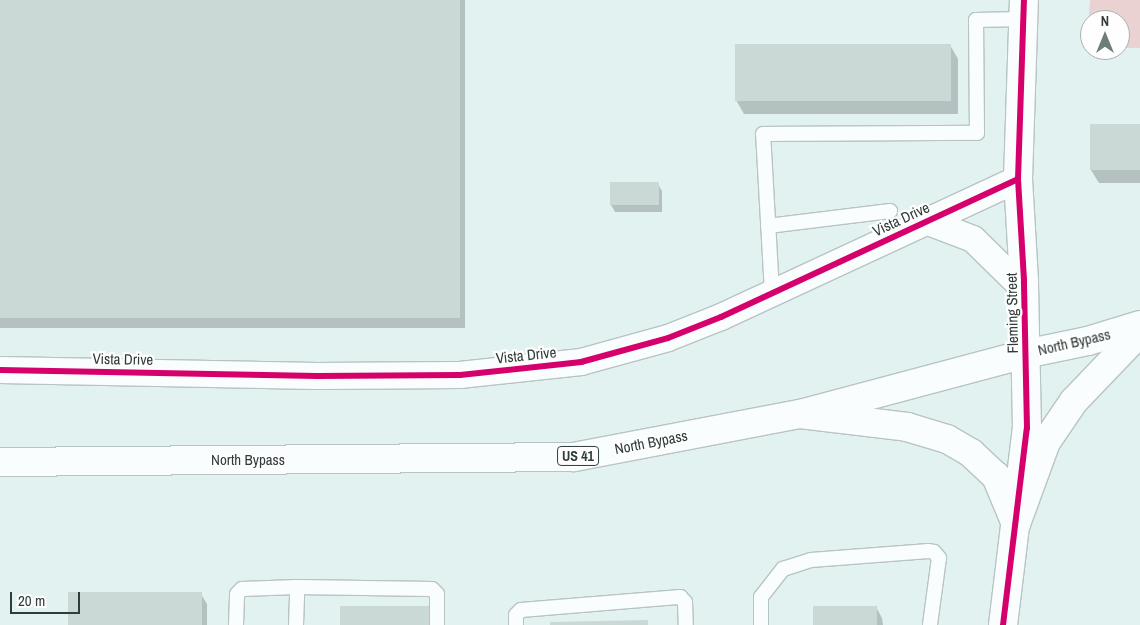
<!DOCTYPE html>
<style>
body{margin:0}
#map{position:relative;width:1140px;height:625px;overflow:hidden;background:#e1f2f0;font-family:"Archivo Narrow",sans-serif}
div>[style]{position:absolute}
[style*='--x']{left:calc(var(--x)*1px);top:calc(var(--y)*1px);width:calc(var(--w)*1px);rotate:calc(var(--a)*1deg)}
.green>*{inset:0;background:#e9d2d1}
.shadow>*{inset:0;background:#0003;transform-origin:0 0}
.building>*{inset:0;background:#cad8d6;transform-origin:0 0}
.roads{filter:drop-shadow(1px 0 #b8c4c3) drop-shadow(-1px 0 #b8c4c3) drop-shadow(0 1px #b8c4c3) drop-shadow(0 -1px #b8c4c3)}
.lane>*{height:14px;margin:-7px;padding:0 7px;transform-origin:7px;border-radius:7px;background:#fafdfd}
.street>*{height:26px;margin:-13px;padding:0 13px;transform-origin:13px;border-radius:13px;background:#fafdfd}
.secondary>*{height:28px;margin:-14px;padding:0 14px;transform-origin:14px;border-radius:14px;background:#fafdfd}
.primary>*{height:28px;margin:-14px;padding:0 14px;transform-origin:14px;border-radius:14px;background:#fafdfd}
.highway>*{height:28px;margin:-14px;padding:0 14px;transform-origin:14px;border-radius:14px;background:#fafdfd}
.cycleway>*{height:6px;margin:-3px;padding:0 3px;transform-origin:3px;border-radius:3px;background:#d6006c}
span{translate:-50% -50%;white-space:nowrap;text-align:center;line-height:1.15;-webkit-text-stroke:4.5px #fefefe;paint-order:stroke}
.shield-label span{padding:1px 4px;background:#fefefe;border:1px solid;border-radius:4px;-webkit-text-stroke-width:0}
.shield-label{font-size:14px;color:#303c3a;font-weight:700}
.street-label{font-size:15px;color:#303c3a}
.north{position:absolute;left:1080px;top:10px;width:50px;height:50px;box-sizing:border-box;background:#fefefe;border:1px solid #acb0b0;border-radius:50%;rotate:0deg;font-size:14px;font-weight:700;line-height:20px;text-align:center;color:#303c3a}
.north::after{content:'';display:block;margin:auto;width:18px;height:22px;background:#6e7c7a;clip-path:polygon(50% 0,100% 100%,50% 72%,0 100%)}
.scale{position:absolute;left:10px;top:592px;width:70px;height:22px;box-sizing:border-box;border:2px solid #303c3a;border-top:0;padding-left:6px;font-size:15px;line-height:18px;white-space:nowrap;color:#303c3a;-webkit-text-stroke:4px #fefefe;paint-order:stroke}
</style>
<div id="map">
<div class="green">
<div style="clip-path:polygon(1090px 0,1140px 0,1140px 48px,1120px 48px,1120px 20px,1090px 20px,1090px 48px,1087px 48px)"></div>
</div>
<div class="shadow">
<div style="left:0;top:0;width:465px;height:328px"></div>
<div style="clip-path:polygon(950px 45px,958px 59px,958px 114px,744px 114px,736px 100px)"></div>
<div style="clip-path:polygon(1140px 125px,1140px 183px,1099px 183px,1091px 170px)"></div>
<div style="clip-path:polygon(658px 184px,662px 191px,662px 212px,615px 212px,611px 205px)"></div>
<div style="clip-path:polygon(201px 594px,207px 604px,207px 625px,69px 625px)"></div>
<div style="clip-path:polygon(876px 607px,882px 618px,883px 625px,815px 625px)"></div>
</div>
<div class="building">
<div style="left:0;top:0;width:460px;height:318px"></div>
<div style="left:735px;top:44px;width:216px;height:57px"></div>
<div style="left:1090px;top:124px;width:50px;height:46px"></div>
<div style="left:610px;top:182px;width:49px;height:23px"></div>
<div style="left:68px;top:592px;width:134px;height:33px"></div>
<div style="left:340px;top:606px;width:94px;height:19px"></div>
<div style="left:877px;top:606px;width:19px;height:64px;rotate:90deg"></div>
<div style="clip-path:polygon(648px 620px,648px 625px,550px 625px,550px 622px)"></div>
</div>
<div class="roads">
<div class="lane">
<div style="--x:768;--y:226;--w:123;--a:-7"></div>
<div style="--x:772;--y:293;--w:159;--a:-93.2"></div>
<div style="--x:763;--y:134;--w:214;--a:-0.3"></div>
<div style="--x:977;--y:133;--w:113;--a:-90.5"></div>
<div style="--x:976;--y:20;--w:47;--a:-1.2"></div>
<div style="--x:236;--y:625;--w:31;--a:-88"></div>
<div style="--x:237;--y:594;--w:7;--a:-45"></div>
<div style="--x:242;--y:589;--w:55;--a:-2.1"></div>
<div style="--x:297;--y:587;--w:135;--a:0.8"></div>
<div style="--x:432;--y:589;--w:7;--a:45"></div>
<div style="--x:437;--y:594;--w:31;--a:90"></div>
<div style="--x:296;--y:625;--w:38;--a:-88"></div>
<div style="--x:516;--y:625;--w:10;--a:-90"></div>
<div style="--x:516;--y:615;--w:7;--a:-45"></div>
<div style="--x:521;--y:610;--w:160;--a:-4.7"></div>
<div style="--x:680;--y:597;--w:7;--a:45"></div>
<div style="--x:685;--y:602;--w:23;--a:88"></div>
<div style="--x:761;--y:625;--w:28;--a:-90"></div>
<div style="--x:761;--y:597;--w:36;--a:-52"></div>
<div style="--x:783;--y:569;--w:29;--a:-18"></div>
<div style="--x:811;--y:560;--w:118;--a:-4.4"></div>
<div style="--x:929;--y:551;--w:5;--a:11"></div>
<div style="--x:934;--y:552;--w:8;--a:50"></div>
<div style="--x:939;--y:558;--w:68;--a:97.7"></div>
</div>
<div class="street">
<div style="--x:926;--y:221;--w:50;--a:21"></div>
<div style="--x:973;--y:239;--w:71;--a:44.4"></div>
<div style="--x:0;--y:370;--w:317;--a:1.1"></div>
<div style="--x:317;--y:376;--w:143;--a:-0.4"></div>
<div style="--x:460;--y:375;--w:122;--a:-6.1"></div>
<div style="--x:581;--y:362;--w:90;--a:-15.4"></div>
<div style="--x:668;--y:338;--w:57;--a:-21.6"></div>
<div style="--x:721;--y:317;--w:327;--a:-24.9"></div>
</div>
<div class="secondary">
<div style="--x:1003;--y:625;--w:198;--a:-83.1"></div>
<div style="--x:1027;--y:428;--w:148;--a:-91.2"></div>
<div style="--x:1024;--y:280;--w:101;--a:-93.4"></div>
<div style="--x:1018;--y:179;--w:179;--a:-88.1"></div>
</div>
<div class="primary">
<div style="--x:800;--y:414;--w:108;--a:6.9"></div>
<div style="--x:907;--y:427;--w:42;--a:16.7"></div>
<div style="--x:947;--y:439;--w:28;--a:30"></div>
<div style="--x:971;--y:453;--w:34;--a:43"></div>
<div style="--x:996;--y:476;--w:52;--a:67.4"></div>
<div style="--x:1016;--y:524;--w:87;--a:-69.9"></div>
<div style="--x:1046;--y:442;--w:50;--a:-55.7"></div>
<div style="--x:1074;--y:401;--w:95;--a:-46.3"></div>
</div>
<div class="highway">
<div style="--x:0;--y:462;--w:574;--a:-0.5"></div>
<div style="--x:574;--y:457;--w:230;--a:-10.8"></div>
<div style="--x:800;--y:414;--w:233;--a:-14.9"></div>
<div style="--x:1025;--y:354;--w:64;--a:-11.7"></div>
<div style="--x:1088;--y:341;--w:54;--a:-17.1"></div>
</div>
</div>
<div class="cycleway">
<div style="--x:0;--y:370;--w:317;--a:1.1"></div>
<div style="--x:317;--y:376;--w:143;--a:-0.4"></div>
<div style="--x:460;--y:375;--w:122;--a:-6.1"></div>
<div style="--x:581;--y:362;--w:90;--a:-15.4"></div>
<div style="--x:668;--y:338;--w:57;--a:-21.6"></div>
<div style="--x:721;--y:317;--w:327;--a:-24.9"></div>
<div style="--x:1003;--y:625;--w:198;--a:-83.1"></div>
<div style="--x:1027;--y:428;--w:148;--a:-91.2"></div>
<div style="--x:1024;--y:280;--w:101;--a:-93.4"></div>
<div style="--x:1018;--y:179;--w:179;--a:-88.1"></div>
</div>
<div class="shield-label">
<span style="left:578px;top:456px">US 41</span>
</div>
<div class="street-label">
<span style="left:901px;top:219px;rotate:-25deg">Vista Drive</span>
<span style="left:1012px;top:313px;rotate:-91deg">Fleming Street</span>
<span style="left:1074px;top:342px;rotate:-13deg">North Bypass</span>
<span style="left:526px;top:355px;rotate:-6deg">Vista Drive</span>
<span style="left:123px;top:359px;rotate:1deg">Vista Drive</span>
<span style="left:651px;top:442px;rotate:-11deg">North Bypass</span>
<span style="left:248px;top:460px">North Bypass</span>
</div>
<div class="north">N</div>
<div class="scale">20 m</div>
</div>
